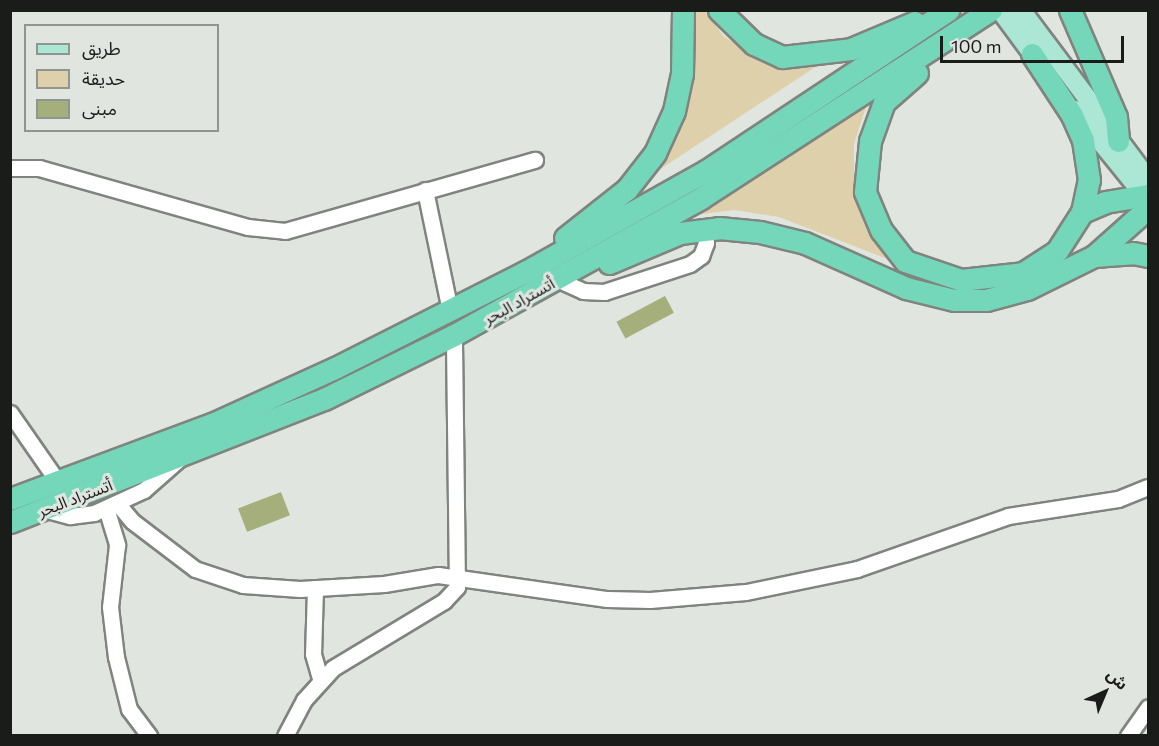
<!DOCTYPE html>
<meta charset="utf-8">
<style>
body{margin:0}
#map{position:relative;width:1159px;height:746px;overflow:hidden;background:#e0e5e0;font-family:Commissioner,"Noto Sans Arabic",sans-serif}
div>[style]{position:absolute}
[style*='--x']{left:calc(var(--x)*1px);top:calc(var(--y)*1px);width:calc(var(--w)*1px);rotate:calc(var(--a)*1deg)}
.green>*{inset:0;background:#ded0ab}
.building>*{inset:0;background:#a5af7b;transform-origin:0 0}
.roads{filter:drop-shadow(2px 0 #7f847f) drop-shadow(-2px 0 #7f847f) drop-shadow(0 2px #7f847f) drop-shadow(0 -2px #7f847f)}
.minor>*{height:15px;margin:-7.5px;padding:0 7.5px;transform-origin:7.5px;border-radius:7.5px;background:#fff}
.major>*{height:18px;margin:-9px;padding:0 9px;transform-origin:9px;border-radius:9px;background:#ace7d5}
.highway>*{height:21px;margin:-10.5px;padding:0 10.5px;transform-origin:10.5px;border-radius:10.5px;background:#75d7b9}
span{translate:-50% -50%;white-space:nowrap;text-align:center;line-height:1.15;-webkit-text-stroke:6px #e0e5e0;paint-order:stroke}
.street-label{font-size:16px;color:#1a1c1a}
.frame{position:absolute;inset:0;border:12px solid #1a1c1a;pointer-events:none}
.legend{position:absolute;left:24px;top:24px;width:195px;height:108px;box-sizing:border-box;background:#e0e5e0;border:2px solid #919591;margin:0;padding:8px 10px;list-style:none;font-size:18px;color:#1a1c1a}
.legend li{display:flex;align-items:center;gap:12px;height:30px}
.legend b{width:30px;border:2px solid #919591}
.north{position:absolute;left:1075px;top:662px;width:60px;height:60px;-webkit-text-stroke:4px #e0e5e0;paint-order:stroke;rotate:44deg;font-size:16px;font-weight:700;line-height:24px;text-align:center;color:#1a1c1a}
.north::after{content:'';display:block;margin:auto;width:21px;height:27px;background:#1a1c1a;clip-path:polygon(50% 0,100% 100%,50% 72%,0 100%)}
.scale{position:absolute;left:940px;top:36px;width:184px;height:27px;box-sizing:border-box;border:3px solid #1a1c1a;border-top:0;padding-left:8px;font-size:18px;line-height:21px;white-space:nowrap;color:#1a1c1a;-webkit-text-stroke:4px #e0e5e0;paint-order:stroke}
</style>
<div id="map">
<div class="green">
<div style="clip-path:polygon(693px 11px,705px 11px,724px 37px,758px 57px,823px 62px,659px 170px,677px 136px,691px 92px)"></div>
<div style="clip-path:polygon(866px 107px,854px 144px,854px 187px,867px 227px,890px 260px,779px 217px,734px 210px,680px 217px)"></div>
</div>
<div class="building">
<div style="left:665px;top:296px;width:19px;height:55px;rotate:62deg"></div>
<div style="left:281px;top:492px;width:25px;height:46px;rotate:69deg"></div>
</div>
<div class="roads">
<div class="minor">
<div style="--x:10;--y:168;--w:29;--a:0"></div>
<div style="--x:39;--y:168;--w:217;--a:15.8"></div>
<div style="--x:248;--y:227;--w:37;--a:6"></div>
<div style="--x:285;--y:231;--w:260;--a:-15.9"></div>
<div style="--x:425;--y:190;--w:124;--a:78.3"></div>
<div style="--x:563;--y:282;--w:22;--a:24"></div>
<div style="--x:583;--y:291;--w:21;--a:3"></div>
<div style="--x:604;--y:292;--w:90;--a:-18"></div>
<div style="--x:690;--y:264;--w:14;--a:-36"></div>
<div style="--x:701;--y:256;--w:14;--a:-69"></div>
<div style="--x:706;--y:243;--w:13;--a:-99"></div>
<div style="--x:10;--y:413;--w:84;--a:55.2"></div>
<div style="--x:117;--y:503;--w:23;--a:50"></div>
<div style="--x:132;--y:521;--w:79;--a:37.3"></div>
<div style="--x:195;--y:569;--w:51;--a:18.4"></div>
<div style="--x:243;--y:585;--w:57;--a:4"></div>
<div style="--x:300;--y:589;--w:84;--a:-3.4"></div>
<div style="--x:384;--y:584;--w:55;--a:-9.5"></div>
<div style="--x:438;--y:575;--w:171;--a:8.1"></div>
<div style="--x:607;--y:599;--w:43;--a:1.3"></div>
<div style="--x:650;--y:600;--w:96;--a:-4.8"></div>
<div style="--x:746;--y:592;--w:113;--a:-11.7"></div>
<div style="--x:857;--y:569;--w:160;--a:-19.3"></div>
<div style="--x:1008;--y:516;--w:111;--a:-8.8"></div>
<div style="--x:1118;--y:499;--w:32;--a:-22"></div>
<div style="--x:106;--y:508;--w:39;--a:73"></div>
<div style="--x:117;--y:545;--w:62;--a:96.4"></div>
<div style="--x:110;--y:607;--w:50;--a:83.2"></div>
<div style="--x:116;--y:657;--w:54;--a:76"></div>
<div style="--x:129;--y:709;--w:34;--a:53"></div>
<div style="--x:47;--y:510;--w:24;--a:15"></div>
<div style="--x:70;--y:516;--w:24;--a:-7"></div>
<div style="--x:94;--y:513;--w:55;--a:-24.7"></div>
<div style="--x:144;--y:490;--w:47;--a:-41.5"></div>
<div style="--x:315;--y:588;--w:66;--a:91.7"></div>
<div style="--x:313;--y:654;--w:26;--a:74"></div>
<div style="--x:285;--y:736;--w:41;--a:-62.2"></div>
<div style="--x:304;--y:700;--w:43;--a:-47.8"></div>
<div style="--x:333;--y:668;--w:130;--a:-31.1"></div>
<div style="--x:444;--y:601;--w:19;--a:-47"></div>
<div style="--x:457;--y:587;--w:252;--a:-90.7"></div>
<div style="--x:1128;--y:736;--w:35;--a:-55"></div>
</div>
<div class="major">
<div style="--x:1000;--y:10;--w:67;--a:53.5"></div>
<div style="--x:1021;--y:10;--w:211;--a:53.1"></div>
<div style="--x:1075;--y:110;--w:116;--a:51"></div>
</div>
<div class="highway">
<div style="--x:719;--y:10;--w:49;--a:44.2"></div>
<div style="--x:754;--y:44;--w:31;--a:25"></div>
<div style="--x:782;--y:57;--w:69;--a:-6.6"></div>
<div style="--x:851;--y:49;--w:69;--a:-22.9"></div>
<div style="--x:1070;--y:10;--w:116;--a:66.7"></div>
<div style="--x:1116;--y:117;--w:24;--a:85"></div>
<div style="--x:917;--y:73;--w:44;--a:138.7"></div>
<div style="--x:884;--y:102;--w:41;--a:109.7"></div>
<div style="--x:870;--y:141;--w:51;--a:95.6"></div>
<div style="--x:865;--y:192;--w:41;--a:67.2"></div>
<div style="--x:881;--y:230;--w:39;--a:52"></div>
<div style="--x:905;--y:261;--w:59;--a:18.7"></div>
<div style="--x:961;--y:280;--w:62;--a:-6.4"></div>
<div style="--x:1023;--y:273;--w:40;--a:-32.9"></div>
<div style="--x:1057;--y:251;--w:46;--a:-57.3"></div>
<div style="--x:1082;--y:212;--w:33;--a:-78"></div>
<div style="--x:1089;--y:180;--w:40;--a:-98.5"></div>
<div style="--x:1083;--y:140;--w:27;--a:-114"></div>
<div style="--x:1072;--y:115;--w:73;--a:-123.3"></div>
<div style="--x:1082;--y:212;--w:25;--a:-23"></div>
<div style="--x:1105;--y:202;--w:44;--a:-9.2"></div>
<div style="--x:565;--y:238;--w:79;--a:-38.3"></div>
<div style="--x:627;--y:189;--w:46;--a:-52.1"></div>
<div style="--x:655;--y:153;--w:46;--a:-65.7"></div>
<div style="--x:674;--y:111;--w:38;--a:-78"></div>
<div style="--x:682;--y:74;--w:64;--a:-89.1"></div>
<div style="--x:1094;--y:256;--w:72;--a:-41.6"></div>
<div style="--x:609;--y:263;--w:77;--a:-22.9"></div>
<div style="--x:680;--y:233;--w:39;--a:-7"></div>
<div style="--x:719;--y:228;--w:41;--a:5.6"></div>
<div style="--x:760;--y:232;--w:46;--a:13.7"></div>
<div style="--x:805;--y:243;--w:111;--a:24"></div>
<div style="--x:906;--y:288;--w:49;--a:14"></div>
<div style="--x:954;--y:300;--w:32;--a:0"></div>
<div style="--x:986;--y:300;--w:42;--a:-15"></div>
<div style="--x:1027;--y:289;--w:75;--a:-26.2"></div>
<div style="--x:1094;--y:256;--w:39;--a:-4"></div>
<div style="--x:1133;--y:253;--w:15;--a:11"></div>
<div style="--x:10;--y:499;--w:215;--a:-20.4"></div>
<div style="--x:212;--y:424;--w:135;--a:-24.5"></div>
<div style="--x:335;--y:368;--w:213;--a:-26.8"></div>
<div style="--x:525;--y:272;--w:207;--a:-29.2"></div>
<div style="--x:706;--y:171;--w:291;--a:-33.6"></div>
<div style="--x:10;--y:522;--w:337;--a:-21.4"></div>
<div style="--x:324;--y:399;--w:145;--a:-26.2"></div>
<div style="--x:454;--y:335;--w:282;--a:-29"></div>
<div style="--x:701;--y:198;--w:346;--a:-33"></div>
</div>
</div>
<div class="street-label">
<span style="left:519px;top:301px;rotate:-29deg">أتستراد البحر</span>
<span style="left:75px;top:498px;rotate:-21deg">أتستراد البحر</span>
</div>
<div class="frame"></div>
<ul class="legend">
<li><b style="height:8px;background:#ace7d5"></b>طريق</li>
<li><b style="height:16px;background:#ded0ab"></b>حديقة</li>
<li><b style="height:16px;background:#a5af7b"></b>مبنى</li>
</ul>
<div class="north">ش</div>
<div class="scale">100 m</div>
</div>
